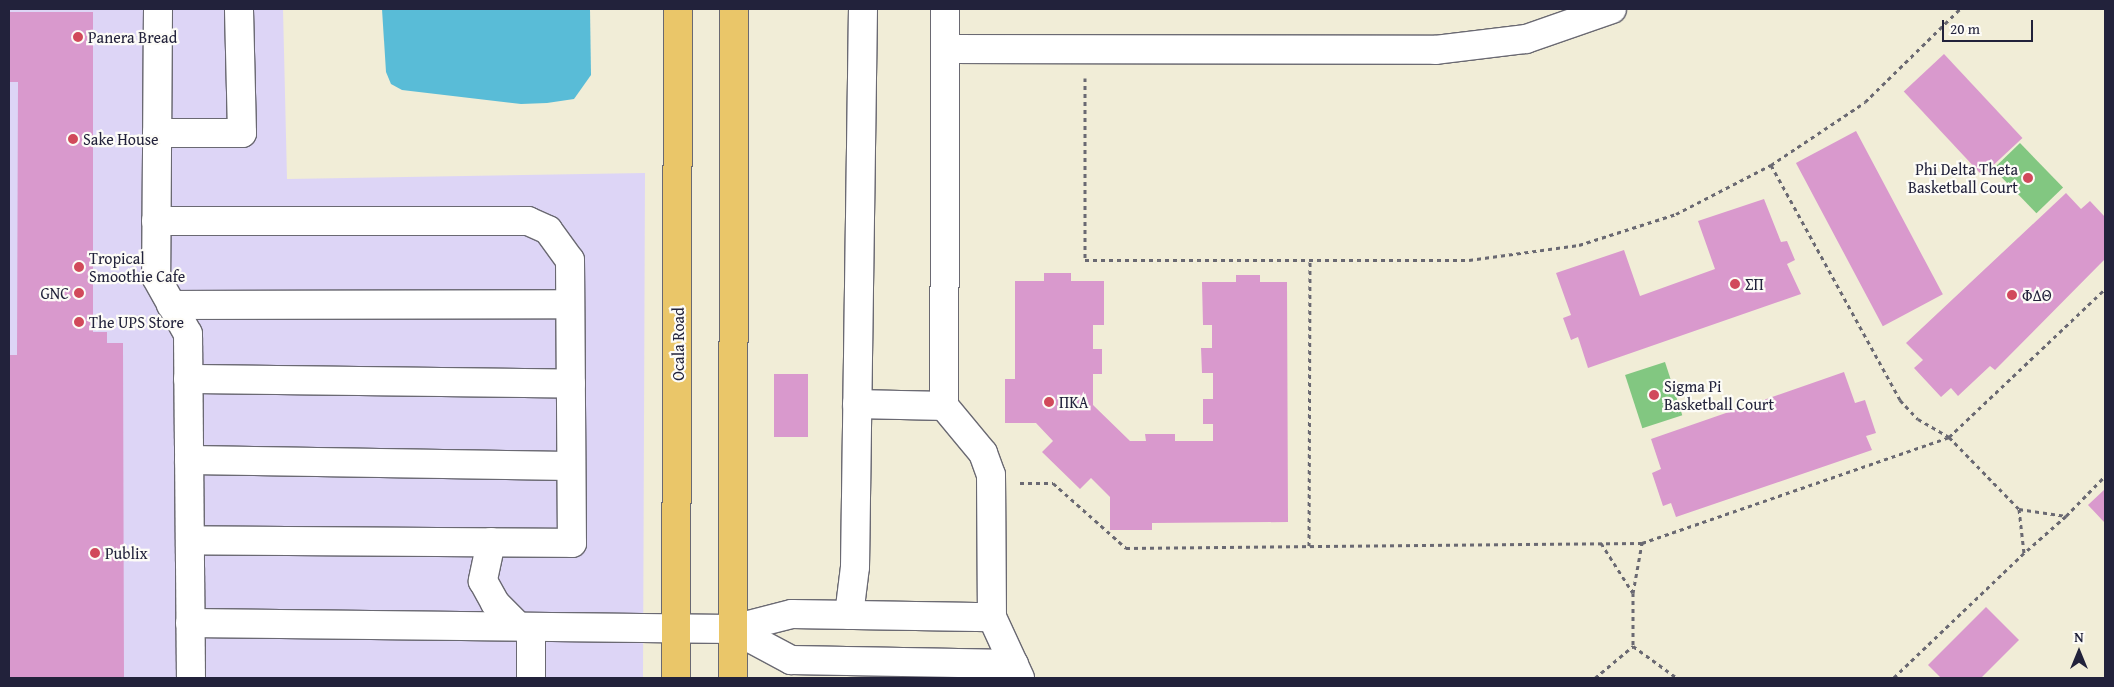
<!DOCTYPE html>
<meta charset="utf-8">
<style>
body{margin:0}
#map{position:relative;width:2114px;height:687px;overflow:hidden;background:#f1edd7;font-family:"Gentium Book Plus",serif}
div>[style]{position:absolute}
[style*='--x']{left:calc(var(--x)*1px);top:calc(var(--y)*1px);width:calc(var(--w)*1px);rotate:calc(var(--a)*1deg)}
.built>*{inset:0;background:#ddd5f6}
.green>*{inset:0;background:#82c781;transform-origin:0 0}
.water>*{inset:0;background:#59bcd7}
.building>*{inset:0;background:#d999cd;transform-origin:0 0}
.path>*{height:3px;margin-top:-1.5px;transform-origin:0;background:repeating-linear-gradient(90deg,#6a6972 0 4px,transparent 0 8px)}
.roads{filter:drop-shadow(1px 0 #6a6972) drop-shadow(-1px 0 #6a6972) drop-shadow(0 1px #6a6972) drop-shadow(0 -1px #6a6972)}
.minor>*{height:28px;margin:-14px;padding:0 14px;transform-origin:14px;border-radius:14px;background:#fff}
.major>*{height:28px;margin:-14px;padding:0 14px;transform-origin:14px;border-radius:14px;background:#eac669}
.dots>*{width:14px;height:14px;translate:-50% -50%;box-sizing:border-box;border:2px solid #fdfcf7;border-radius:50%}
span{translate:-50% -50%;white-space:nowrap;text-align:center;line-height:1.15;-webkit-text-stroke:4.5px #fdfcf7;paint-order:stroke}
.poi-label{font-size:16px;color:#22223b}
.left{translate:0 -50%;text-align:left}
.right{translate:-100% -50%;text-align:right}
.street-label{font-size:16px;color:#22223b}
.frame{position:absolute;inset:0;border:10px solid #22223b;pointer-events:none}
.north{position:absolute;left:2054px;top:627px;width:50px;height:50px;-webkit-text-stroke:4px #fdfcf7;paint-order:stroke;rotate:0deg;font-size:14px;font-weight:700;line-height:20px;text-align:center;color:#22223b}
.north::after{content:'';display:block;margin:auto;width:18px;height:22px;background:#22223b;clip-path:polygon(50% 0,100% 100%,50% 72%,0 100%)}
.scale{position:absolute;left:1942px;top:20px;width:91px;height:22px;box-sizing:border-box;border:2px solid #22223b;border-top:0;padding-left:6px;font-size:15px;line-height:18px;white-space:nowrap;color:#22223b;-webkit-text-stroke:4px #fdfcf7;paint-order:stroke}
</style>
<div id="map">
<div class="built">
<div style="clip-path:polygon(9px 9px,283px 9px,287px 179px,645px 173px,643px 678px,9px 678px)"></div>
</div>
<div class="green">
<div style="left:2020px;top:143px;width:62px;height:37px;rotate:46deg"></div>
<div style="left:1665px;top:362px;width:56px;height:42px;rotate:72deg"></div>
</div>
<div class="water">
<div style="clip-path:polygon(382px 9px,590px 9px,591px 75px,574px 99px,547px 103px,521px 104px,402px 90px,391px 84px,386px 72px)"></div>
</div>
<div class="building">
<div style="clip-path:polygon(9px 12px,93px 12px,93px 332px,107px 332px,107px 343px,123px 343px,124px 678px,9px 678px,9px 355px,17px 355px,18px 82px,9px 82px)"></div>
<div style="left:1944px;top:54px;width:115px;height:55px;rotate:47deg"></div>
<div style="left:1856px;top:131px;width:185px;height:68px;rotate:62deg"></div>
<div style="clip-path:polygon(2066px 193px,2081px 209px,2090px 201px,2105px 217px,2105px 259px,1995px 370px,1990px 366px,1958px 396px,1951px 388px,1941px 397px,1914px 368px,1923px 360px,1906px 343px)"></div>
<div style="clip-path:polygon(1764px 199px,1781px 242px,1787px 241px,1795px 260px,1787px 264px,1801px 294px,1588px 368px,1578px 337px,1571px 340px,1563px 318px,1571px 315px,1556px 273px,1624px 250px,1640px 296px,1715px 269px,1698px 221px)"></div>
<div style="clip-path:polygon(1044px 273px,1071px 273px,1071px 281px,1104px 281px,1104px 325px,1093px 325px,1093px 349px,1102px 349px,1102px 374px,1093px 374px,1093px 405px,1130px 441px,1146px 441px,1145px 434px,1175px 434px,1175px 441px,1213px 441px,1213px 424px,1203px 424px,1203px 399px,1213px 399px,1213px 373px,1202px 373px,1201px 348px,1212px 348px,1212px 325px,1203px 325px,1202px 282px,1236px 282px,1236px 275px,1260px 275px,1260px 282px,1287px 282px,1288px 522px,1152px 523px,1152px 530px,1110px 530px,1110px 497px,1091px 478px,1080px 489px,1042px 452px,1053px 441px,1036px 423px,1005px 423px,1005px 379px,1015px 379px,1015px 281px,1044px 281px)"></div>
<div style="clip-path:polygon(1844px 372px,1855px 403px,1865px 400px,1876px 433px,1866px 436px,1872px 450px,1676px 517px,1671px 503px,1663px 506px,1652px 473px,1661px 469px,1651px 439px)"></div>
<div style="left:774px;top:374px;width:34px;height:63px"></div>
<div style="clip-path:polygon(2105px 489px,2105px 523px,2088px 505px)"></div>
<div style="clip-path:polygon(1986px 607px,2019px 640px,1981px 678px,1941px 678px,1928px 665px)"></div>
</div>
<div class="path">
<div style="--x:1085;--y:78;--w:182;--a:90"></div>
<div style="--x:1085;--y:260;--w:384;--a:0"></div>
<div style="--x:1469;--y:260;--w:111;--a:-7.8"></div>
<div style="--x:1579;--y:245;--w:102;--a:-17.7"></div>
<div style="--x:1676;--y:214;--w:107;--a:-27.3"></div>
<div style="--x:1771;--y:165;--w:113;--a:-33.8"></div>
<div style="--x:1865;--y:102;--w:133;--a:-44.4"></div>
<div style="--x:1771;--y:165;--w:268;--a:61.2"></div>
<div style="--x:1900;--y:400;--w:26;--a:47"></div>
<div style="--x:1918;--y:419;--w:36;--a:30"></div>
<div style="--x:1949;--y:437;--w:100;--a:45.8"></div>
<div style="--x:2019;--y:509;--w:44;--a:83.5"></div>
<div style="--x:2024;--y:553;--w:181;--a:136.3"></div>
<div style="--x:1020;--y:483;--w:33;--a:0"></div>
<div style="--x:1053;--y:483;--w:98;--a:41.7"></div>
<div style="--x:1126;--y:548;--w:516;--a:-0.56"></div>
<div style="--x:1642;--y:543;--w:325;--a:-19"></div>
<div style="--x:1949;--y:437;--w:215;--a:-43.5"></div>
<div style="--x:2019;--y:509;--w:48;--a:8.5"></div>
<div style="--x:2066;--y:516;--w:56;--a:138.6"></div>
<div style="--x:2066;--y:516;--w:56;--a:-45.7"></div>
<div style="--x:1601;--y:543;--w:59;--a:57.4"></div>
<div style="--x:1633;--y:593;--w:51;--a:-79.8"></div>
<div style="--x:1309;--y:546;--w:286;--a:-89.8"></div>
<div style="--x:1633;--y:593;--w:53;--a:90"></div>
<div style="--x:1633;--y:646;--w:54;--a:36"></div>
<div style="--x:1048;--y:678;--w:15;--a:0"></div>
<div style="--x:1595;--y:678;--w:50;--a:-40.1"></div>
</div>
<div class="roads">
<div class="minor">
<div style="--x:158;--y:9;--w:268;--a:90.4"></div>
<div style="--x:156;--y:277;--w:65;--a:60.7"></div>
<div style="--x:188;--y:334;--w:344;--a:89.5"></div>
<div style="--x:945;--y:9;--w:397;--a:90.1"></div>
<div style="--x:944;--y:406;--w:61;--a:50.3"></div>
<div style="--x:983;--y:453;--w:23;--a:70"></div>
<div style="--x:991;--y:475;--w:142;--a:89.6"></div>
<div style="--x:992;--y:617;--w:67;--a:65.3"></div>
<div style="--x:945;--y:49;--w:490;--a:0.1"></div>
<div style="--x:1435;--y:50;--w:92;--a:-6.9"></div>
<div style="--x:1526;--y:39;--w:91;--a:-19.2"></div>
<div style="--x:157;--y:133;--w:85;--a:0"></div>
<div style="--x:242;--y:133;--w:124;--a:-91.4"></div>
<div style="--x:156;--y:221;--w:372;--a:0"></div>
<div style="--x:528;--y:221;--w:22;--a:24"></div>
<div style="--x:548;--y:230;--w:37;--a:54"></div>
<div style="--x:570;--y:260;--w:283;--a:89.6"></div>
<div style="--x:572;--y:543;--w:382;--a:-179.6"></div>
<div style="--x:171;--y:305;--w:399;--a:-0.1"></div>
<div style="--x:188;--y:379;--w:383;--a:0.7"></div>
<div style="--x:857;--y:404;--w:87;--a:1.3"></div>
<div style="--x:189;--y:460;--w:382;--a:0.9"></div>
<div style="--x:491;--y:542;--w:40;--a:102"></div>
<div style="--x:483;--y:581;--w:25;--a:61"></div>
<div style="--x:495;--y:603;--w:33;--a:45"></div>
<div style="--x:849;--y:615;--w:48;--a:-82.9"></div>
<div style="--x:855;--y:567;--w:558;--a:-89.18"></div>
<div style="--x:190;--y:623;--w:543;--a:0.63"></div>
<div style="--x:733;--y:629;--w:61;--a:-14.3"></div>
<div style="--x:792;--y:614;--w:200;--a:0.9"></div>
<div style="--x:531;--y:627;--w:51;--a:90"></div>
<div style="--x:733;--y:629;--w:66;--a:28.1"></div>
<div style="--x:791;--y:660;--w:223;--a:1"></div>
</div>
<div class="major">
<div style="--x:676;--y:678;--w:669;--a:-89.83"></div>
<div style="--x:733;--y:678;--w:669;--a:-89.91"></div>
</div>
</div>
<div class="dots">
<div style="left:78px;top:37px;background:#d1495b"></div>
<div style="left:73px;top:139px;background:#d1495b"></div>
<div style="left:2028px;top:178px;background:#d1495b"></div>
<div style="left:79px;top:267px;background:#d1495b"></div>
<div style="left:1735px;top:284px;background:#d1495b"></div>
<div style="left:79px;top:293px;background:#d1495b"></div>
<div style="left:2012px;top:295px;background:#d1495b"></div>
<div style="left:79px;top:322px;background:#d1495b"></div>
<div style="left:1654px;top:395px;background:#d1495b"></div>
<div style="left:1049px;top:402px;background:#d1495b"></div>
<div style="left:95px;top:553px;background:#d1495b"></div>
</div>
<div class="poi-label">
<span class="left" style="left:88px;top:37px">Panera Bread</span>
<span class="left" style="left:83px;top:139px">Sake House</span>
<span class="right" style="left:2018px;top:178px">Phi Delta Theta<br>Basketball Court</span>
<span class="left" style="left:89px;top:267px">Tropical<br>Smoothie Cafe</span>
<span class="left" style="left:1745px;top:284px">ΣΠ</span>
<span class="right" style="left:69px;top:293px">GNC</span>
<span class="left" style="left:2022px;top:295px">ΦΔΘ</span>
<span class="left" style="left:89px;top:322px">The UPS Store</span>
<span class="left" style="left:1664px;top:395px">Sigma Pi<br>Basketball Court</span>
<span class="left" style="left:1059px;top:402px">ΠΚΑ</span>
<span class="left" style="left:105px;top:553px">Publix</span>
</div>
<div class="street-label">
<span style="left:678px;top:344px;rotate:-90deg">Ocala Road</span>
</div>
<div class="frame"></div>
<div class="north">N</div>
<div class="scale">20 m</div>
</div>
